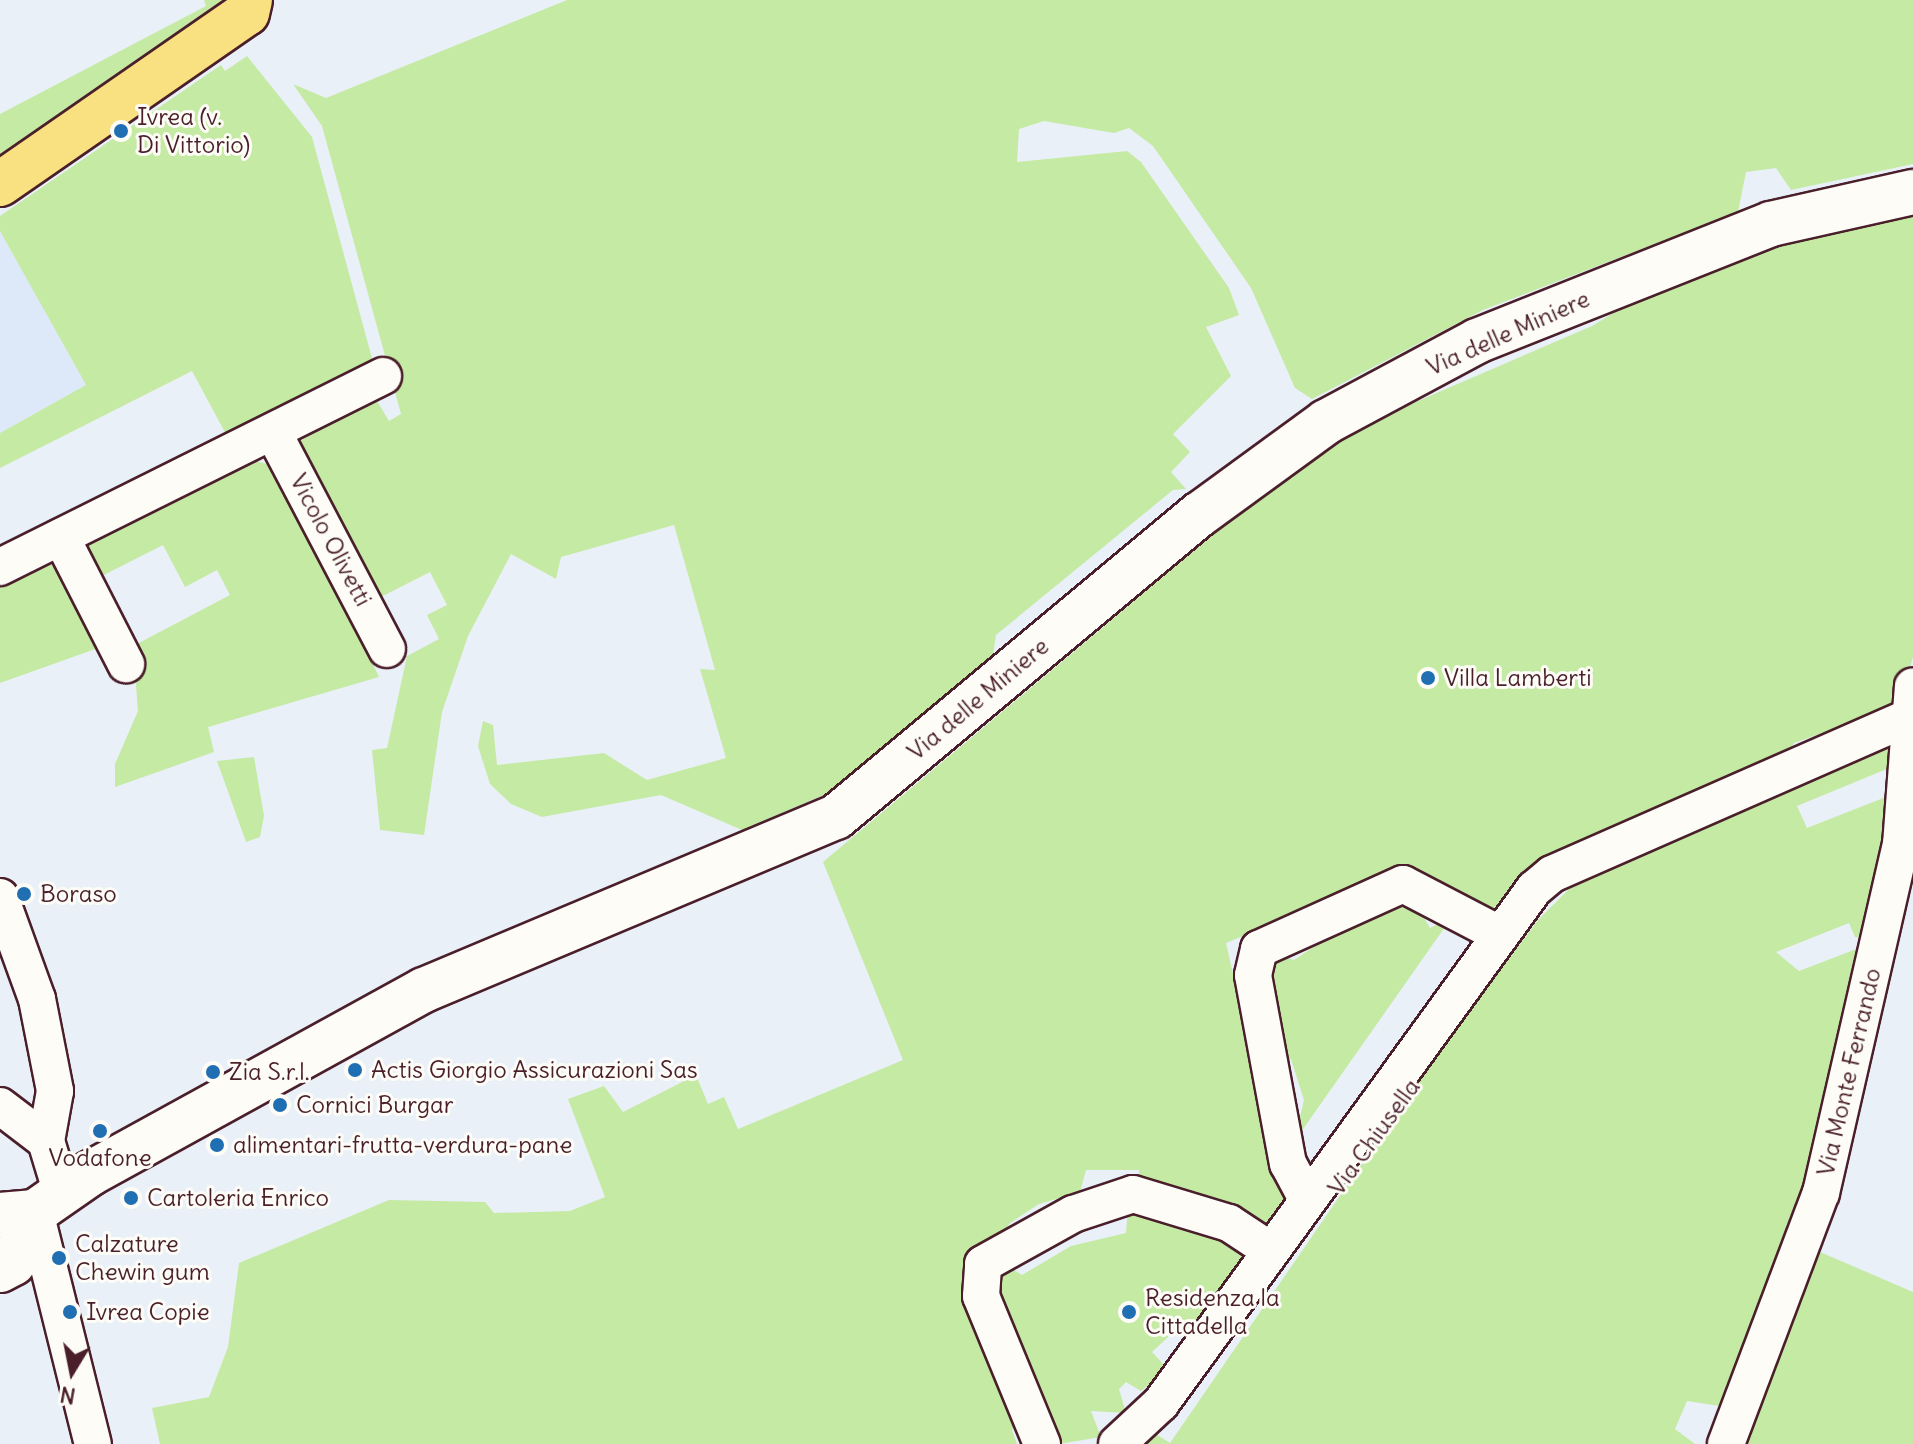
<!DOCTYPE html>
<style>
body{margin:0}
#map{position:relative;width:1913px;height:1444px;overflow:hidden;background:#eaf0f8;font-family:Delius,sans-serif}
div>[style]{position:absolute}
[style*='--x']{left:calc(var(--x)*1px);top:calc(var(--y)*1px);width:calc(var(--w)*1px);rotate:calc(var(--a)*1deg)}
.built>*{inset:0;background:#dde8f8}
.green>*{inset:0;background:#c5eaa4}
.roads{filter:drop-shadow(2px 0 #4a1f2b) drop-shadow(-2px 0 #4a1f2b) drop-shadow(0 2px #4a1f2b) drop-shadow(0 -2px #4a1f2b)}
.street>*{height:36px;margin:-18px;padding:0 18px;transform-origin:18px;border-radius:18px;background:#fdfcf7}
.secondary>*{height:44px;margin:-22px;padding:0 22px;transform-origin:22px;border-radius:22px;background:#fdfcf7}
.primary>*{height:44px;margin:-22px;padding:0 22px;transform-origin:22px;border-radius:22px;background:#f9e181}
.dots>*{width:22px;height:22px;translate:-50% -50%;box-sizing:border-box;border:4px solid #fdfcf7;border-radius:50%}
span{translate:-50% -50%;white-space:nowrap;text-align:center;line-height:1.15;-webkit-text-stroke:6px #fdfcf7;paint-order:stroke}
.poi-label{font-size:24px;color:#4a1f2b}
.left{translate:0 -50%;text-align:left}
.street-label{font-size:24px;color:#4a1f2b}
.north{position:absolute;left:32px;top:1332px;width:80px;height:80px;-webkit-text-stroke:6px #fdfcf7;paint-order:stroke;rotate:190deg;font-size:22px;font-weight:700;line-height:32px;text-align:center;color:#4a1f2b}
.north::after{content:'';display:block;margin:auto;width:28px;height:36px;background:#4a1f2b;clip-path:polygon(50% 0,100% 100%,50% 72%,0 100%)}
</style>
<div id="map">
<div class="built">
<div style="clip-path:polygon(0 231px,86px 385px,0 433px)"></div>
</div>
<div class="green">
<div style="clip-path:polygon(204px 0,222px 0,217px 13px,0 158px,0 114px,206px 6px)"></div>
<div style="clip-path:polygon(567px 0,1913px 0,1913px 164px,1791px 190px,1776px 168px,1746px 172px,1738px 212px,1483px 310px,1312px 399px,1295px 388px,1251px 288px,1153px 146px,1129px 128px,1114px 133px,1044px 121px,1019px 129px,1017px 162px,1127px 151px,1141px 162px,1229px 288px,1239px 315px,1206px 327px,1231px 376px,1173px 434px,1190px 452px,1171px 472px,1186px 489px,1173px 490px,996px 635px,993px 655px,835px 790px,742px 830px,661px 795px,542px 817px,511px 804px,490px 784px,478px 746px,483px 721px,493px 725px,497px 765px,604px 753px,647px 780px,726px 758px,700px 669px,715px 670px,674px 525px,561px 557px,556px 579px,511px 554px,468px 636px,442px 712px,424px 835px,380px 830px,372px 750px,387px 748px,407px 656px,439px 639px,427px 615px,447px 605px,430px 572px,377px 599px,297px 443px,374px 396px,389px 421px,401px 414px,322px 126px,293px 84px,326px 98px)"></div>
<div style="clip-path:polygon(247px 56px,312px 137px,373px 362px,227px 436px,192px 371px,0 468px,0 433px,86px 385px,0 231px,0 216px,221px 65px,225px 71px)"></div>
<div style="clip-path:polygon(1913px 214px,1913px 657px,1899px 706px,1794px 743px,1788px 753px,1547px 865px,1533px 864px,1494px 908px,1392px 874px,1226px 943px,1236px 987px,1248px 994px,1258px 1105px,1289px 1200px,1264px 1234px,1139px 1179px,1139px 1170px,1086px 1170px,1080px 1192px,1039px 1204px,1010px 1223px,994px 1250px,963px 1260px,990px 1371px,1001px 1377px,1018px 1422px,1012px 1430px,1017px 1444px,160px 1444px,152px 1408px,209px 1397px,228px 1347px,239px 1263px,389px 1200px,485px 1202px,494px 1213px,570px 1211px,605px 1197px,568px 1099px,604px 1086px,623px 1112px,696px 1075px,708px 1104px,724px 1097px,738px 1129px,903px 1060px,823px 862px,1288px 472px,1374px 420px,1592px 326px,1638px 298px,1787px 243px)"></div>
<div style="clip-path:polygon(255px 461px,279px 467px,379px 677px,208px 727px,214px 752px,115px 787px,115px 764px,138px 711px,133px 646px,230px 595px,217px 570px,185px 587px,163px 545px,98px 578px,88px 545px)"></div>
<div style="clip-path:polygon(44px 563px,59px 567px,101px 647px,0 683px,0 586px)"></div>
<div style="clip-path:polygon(1898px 740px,1894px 766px,1797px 806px,1807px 828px,1891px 795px,1869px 938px,1855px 937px,1849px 923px,1776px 952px,1799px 971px,1859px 948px,1812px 1189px,1771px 1291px,1760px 1295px,1767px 1304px,1733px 1408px,1687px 1401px,1675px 1429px,1695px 1444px,1138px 1444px,1148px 1429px,1170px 1443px,1434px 1059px,1538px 920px,1570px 888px,1673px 833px)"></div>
<div style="clip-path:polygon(254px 757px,264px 816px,260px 837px,246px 842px,217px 761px)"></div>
<div style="clip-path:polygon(1408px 890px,1430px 928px,1452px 917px,1294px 1142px,1304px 1100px,1291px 1059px,1281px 1065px,1261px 985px,1270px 952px,1294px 960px,1315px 946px,1306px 930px)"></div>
<div style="clip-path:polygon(1128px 1208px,1244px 1241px,1244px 1257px,1216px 1294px,1196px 1292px,1204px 1312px,1189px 1338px,1178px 1328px,1152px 1352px,1168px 1369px,1141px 1391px,1126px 1382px,1119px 1389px,1126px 1413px,1091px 1411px,1101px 1437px,1059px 1444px,988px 1271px,1006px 1265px,1022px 1275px,1071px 1246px,1126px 1233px)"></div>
<div style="clip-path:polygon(1820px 1252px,1913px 1292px,1913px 1444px,1743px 1444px)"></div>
</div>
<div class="roads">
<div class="street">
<div style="--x:273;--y:432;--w:245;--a:62.3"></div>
<div style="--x:61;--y:537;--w:143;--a:62.9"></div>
<div style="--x:0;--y:567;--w:428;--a:-26.5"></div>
<div style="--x:0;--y:897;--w:109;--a:70.1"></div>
<div style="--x:37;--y:999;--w:94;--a:78.9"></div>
<div style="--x:55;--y:1091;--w:51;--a:100.2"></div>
<div style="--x:46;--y:1141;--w:55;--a:73.2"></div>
<div style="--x:0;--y:1106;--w:58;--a:37.3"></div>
<div style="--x:1307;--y:1199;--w:40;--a:-118"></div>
<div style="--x:1288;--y:1164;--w:192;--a:-100.5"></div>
<div style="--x:1253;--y:975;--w:27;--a:-77"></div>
<div style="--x:1259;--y:949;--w:158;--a:-24.3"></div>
<div style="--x:1403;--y:884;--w:106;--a:27.5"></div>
<div style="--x:35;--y:1212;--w:239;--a:76"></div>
<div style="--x:1042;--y:1444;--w:160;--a:-112.4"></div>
<div style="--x:981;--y:1296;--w:32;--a:-86"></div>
<div style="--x:983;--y:1264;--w:103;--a:-29.1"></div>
<div style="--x:1073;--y:1214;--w:63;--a:-18.4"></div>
<div style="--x:1133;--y:1194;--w:100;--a:16.8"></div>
<div style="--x:1229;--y:1223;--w:49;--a:33.4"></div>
<div style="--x:1117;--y:1444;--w:60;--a:-43"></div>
<div style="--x:1161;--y:1403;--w:635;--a:-54.03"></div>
<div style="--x:1534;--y:889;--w:23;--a:-40"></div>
<div style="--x:1552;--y:874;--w:388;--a:-23.7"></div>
<div style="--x:1726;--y:1444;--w:268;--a:-69.3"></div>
<div style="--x:1821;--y:1193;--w:357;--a:-77.1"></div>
<div style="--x:1901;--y:845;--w:159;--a:-85.7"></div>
</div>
<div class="secondary">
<div style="--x:0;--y:1215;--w:35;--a:-5"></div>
<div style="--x:35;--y:1212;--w:68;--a:-34.9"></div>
<div style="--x:91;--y:1173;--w:380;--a:-28.8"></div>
<div style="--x:424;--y:990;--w:447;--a:-22.8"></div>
<div style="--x:836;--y:817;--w:474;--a:-39.8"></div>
<div style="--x:1200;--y:514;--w:156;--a:-36.1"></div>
<div style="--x:1326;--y:422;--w:171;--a:-28.2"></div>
<div style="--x:1477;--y:341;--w:316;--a:-21.7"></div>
<div style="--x:1771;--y:224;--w:146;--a:-12.7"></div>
<div style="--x:0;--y:1270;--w:15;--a:-28"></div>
<div style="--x:13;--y:1263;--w:56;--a:-66.7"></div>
</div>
<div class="primary">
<div style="--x:0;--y:184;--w:300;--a:-34.7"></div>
<div style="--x:247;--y:13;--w:13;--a:-77"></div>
</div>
</div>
<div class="dots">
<div style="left:121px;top:131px;background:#1f6fb2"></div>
<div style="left:1428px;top:678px;background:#1f6fb2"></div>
<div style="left:24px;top:894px;background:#1f6fb2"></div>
<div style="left:355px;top:1070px;background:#1f6fb2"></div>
<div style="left:213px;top:1072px;background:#1f6fb2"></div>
<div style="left:280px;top:1105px;background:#1f6fb2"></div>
<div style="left:100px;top:1131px;background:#1f6fb2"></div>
<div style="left:217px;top:1145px;background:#1f6fb2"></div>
<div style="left:131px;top:1198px;background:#1f6fb2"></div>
<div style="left:59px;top:1258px;background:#1f6fb2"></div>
<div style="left:70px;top:1312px;background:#1f6fb2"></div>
<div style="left:1129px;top:1312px;background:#1f6fb2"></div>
</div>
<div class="poi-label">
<span class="left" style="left:137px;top:131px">Ivrea (v.<br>Di Vittorio)</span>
<span class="left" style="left:1444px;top:678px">Villa Lamberti</span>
<span class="left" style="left:40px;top:894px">Boraso</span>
<span class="left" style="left:371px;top:1070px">Actis Giorgio Assicurazioni Sas</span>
<span class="left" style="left:229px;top:1072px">Zia S.r.l.</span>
<span class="left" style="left:296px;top:1105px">Cornici Burgar</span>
<span class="left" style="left:233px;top:1145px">alimentari-frutta-verdura-pane</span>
<span style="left:100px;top:1158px">Vodafone</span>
<span class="left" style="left:147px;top:1198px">Cartoleria Enrico</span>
<span class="left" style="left:75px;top:1258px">Calzature<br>Chewin gum</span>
<span class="left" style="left:1145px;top:1312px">Residenza la<br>Cittadella</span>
<span class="left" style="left:86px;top:1312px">Ivrea Copie</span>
</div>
<div class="street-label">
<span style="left:1508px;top:333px;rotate:-24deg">Via delle Miniere</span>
<span style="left:331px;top:540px;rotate:62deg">Vicolo Olivetti</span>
<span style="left:978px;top:699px;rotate:-40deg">Via delle Miniere</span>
<span style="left:1849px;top:1072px;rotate:-77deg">Via Monte Ferrando</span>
<span style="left:1374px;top:1137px;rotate:-54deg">Via Chiusella</span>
</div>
<div class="north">N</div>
</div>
